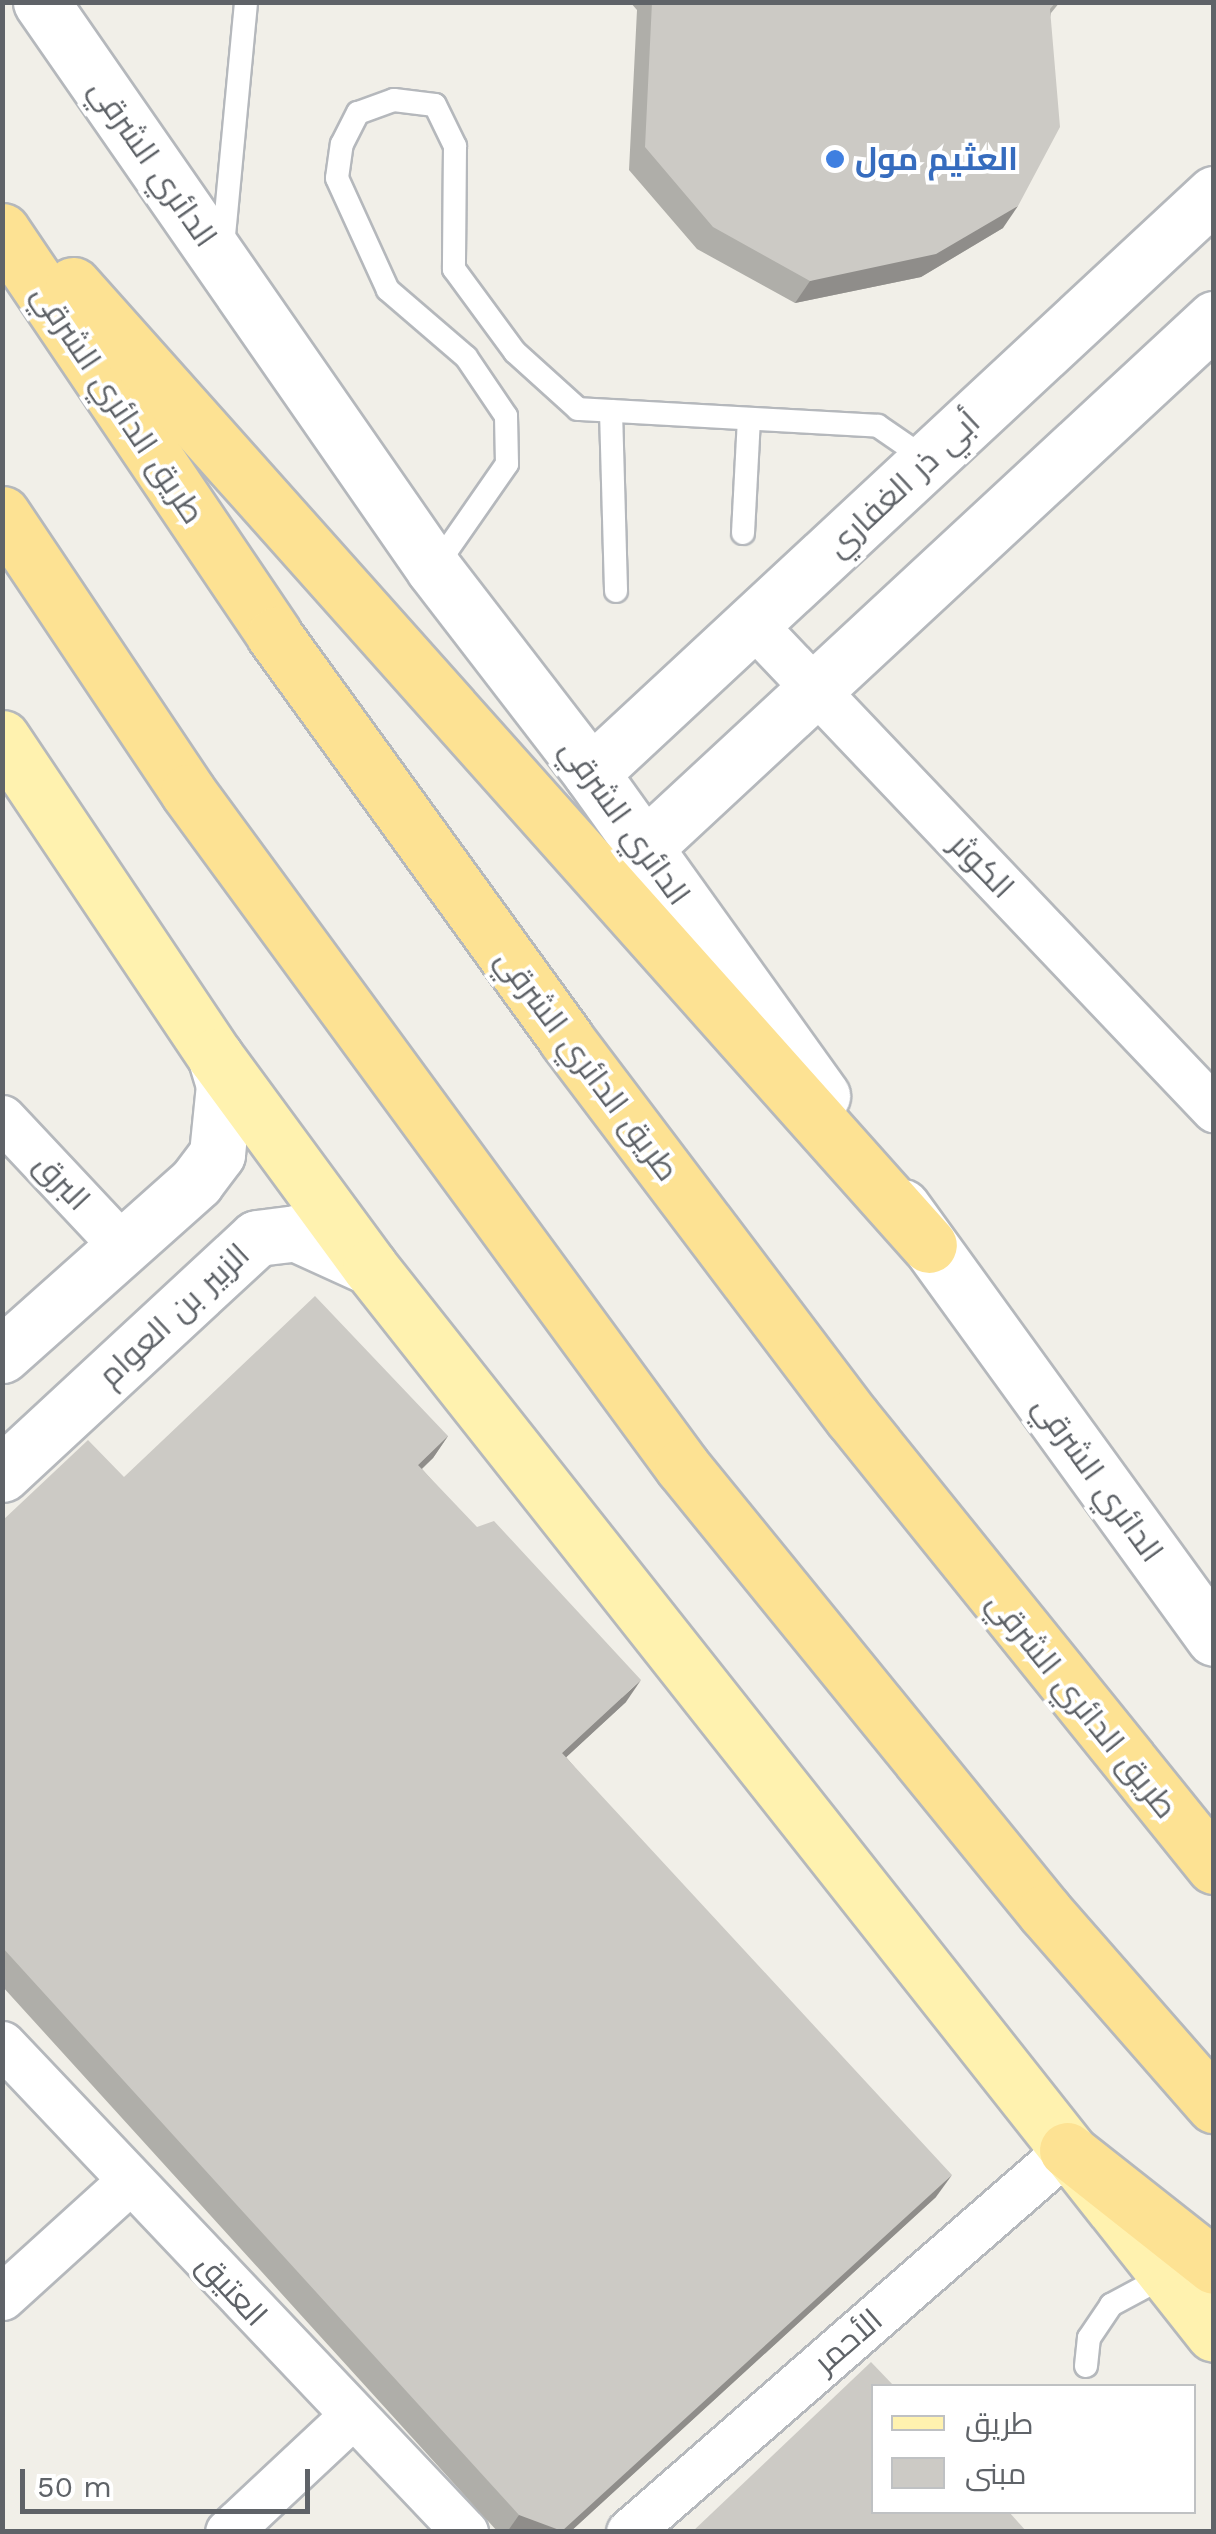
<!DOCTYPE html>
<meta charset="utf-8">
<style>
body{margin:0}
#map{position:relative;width:1216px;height:2534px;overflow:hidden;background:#f1efe8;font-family:"Work Sans",Cairo,sans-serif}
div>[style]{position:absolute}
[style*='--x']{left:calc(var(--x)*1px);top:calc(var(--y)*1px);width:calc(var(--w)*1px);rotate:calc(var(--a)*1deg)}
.roads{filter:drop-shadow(2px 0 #b5b8bc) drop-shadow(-2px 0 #b5b8bc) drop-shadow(0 2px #b5b8bc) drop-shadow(0 -2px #b5b8bc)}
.service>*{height:22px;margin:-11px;padding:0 11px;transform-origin:11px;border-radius:11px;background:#fff}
.minor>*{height:45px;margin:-22.5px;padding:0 22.5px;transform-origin:22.5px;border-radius:22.5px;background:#fff}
.tertiary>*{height:55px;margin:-27.5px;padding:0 27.5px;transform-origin:27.5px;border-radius:27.5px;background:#fff}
.secondary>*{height:55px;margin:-27.5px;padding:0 27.5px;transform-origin:27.5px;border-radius:27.5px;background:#fff}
.primary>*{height:55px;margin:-27.5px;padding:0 27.5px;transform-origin:27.5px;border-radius:27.5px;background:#fff2af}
.motorway>*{height:55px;margin:-27.5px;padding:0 27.5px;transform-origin:27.5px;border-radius:27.5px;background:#fde293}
.wall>*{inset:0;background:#afaea9}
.shaded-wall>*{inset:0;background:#8f8d8a}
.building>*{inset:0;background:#cccac5}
.dots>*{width:28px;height:28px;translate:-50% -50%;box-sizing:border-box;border:5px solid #fff;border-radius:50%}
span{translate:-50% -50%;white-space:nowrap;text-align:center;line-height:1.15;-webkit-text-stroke:8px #fff;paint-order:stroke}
.shop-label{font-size:32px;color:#366cbe;font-weight:700}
.left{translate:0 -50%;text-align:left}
.street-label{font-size:32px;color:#5f6368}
.frame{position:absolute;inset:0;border:5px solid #5f6368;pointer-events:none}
.legend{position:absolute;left:871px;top:2384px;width:325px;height:130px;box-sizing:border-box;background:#fff;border:2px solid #bfc1c3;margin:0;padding:12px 18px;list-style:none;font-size:30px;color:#5f6368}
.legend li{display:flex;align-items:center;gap:20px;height:50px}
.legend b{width:50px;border:2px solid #bfc1c3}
.scale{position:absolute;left:20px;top:2469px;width:290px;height:45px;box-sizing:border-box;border:5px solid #5f6368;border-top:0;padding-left:12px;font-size:30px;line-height:35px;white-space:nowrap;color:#5f6368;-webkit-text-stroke:8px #fff;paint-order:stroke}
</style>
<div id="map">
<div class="roads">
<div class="service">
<div style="--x:223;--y:246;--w:245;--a:-84.6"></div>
<div style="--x:611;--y:411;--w:180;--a:88.4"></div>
<div style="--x:743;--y:533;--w:114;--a:-87"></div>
<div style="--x:434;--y:569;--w:128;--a:-55.2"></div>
<div style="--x:507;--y:464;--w:48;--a:-91.2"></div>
<div style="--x:506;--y:416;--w:71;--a:-124.1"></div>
<div style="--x:466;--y:357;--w:103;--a:-139.3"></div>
<div style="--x:388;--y:290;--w:123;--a:-114.5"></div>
<div style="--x:337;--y:178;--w:34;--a:-82"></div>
<div style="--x:342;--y:144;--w:35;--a:-63"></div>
<div style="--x:358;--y:113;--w:38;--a:-20"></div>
<div style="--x:394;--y:100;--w:41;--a:7"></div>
<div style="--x:435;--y:105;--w:46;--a:64"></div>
<div style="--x:455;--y:146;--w:123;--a:90.5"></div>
<div style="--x:454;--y:269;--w:103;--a:53.7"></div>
<div style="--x:515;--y:352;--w:85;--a:42.1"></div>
<div style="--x:578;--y:409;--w:300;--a:3.2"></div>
<div style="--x:878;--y:426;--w:62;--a:34.5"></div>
<div style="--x:1086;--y:2366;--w:28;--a:-84"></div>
<div style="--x:1089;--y:2338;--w:40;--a:-56"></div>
<div style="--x:1111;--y:2305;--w:64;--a:-28.2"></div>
</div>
<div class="minor">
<div style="--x:752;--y:623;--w:671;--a:46.45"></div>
<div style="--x:2;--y:1118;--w:175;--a:46.8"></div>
<div style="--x:2;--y:2044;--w:673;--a:46.51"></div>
<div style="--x:2;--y:2297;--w:171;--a:-42.2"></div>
<div style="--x:228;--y:2532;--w:170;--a:-43.1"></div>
<div style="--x:629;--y:2532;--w:581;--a:-41.09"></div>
</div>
<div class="tertiary">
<div style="--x:591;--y:773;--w:851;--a:-42.9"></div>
<div style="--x:644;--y:848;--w:778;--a:-42.86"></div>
<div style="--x:2;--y:1355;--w:260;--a:-41.7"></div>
<div style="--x:196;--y:1182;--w:35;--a:-53"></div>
<div style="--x:217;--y:1154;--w:69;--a:-84.2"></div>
<div style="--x:224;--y:1085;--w:30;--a:-107"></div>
<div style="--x:2;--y:1474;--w:347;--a:-42.8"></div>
<div style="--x:257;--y:1238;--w:38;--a:-7"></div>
<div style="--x:295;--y:1233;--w:82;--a:24.4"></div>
</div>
<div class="secondary">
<div style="--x:41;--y:2;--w:690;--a:55.27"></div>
<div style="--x:434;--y:569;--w:257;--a:52.4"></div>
<div style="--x:591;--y:773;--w:397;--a:54.4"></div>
<div style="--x:902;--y:1207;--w:532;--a:54.1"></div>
</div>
<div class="primary">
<div style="--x:2;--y:738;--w:383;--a:56.2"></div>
<div style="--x:215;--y:1056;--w:262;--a:53.7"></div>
<div style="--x:370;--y:1267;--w:1360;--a:51.66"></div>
</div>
<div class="motorway">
<div style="--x:2;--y:231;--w:487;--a:56"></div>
<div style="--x:274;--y:635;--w:498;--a:54.1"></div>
<div style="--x:566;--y:1039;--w:474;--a:52.9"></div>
<div style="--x:852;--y:1417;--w:577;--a:51.12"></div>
<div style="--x:73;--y:285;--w:1286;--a:48.28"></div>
<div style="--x:2;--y:514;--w:334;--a:56.2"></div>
<div style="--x:188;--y:792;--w:836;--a:53.76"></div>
<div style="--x:682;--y:1466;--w:575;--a:50.86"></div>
<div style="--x:1045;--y:1912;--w:257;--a:48.8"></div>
<div style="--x:1067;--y:2150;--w:187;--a:38.3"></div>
</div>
</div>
<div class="wall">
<div style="clip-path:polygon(630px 2px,1060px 2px,1051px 13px,1003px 228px,921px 277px,795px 303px,697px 249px,629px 170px,637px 10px)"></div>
<div style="clip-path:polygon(448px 1436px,433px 1458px,422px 1469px,626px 1702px,566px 1757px,936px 2197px,570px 2532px,498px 2532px,2px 1986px,2px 1521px,124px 1477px)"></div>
</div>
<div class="shaded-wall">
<div style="clip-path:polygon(1018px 206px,1003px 228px,921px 277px,795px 303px,810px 281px)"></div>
<div style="clip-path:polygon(448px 1436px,433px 1458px,402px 1487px,418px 1465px)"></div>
<div style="clip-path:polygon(641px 1680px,626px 1702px,547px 1775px,562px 1753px)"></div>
<div style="clip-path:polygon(952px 2175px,936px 2197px,570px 2532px,507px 2532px,519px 2515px)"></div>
</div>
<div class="building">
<div style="clip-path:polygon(652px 2px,1056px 2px,1050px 9px,1060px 127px,1018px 206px,936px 254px,810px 281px,713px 227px,645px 147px)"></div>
<div style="clip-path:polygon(315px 1296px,448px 1436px,418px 1465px,477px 1527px,494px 1521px,641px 1680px,562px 1753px,952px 2175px,562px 2531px,519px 2515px,2px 1947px,2px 1521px,88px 1440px,124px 1477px)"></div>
<div style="clip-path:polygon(871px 2362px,894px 2386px,874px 2386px,874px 2512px,1009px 2512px,1027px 2532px,692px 2532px)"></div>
</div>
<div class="dots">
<div style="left:835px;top:159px;background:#3f7fe0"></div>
</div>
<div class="shop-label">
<span class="left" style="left:855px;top:159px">العثيم مول</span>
</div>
<div class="street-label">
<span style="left:153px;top:163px;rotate:55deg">الدائري الشرقي</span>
<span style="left:118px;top:404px;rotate:56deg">طريق الدائري الشرقي</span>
<span style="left:903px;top:484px;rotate:-43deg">أبي ذر الغفاري</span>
<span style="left:625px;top:822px;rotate:54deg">الدائري الشرقي</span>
<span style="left:982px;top:866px;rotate:46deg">الكوثر</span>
<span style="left:587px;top:1065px;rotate:53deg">طريق الدائري الشرقي</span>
<span style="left:62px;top:1182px;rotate:47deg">البرق</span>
<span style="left:174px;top:1315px;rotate:-43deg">الزبير بن العوام</span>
<span style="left:1098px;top:1479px;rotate:54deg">الدائري الشرقي</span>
<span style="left:1082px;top:1705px;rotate:51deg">طريق الدائري الشرقي</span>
<span style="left:232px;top:2290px;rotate:47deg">العتيق</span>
<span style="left:848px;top:2341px;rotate:-41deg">الأحمر</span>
</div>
<div class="frame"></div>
<ul class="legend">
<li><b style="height:12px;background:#fff2af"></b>طريق</li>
<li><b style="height:28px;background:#cccac5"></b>مبنى</li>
</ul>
<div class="scale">50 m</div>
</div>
